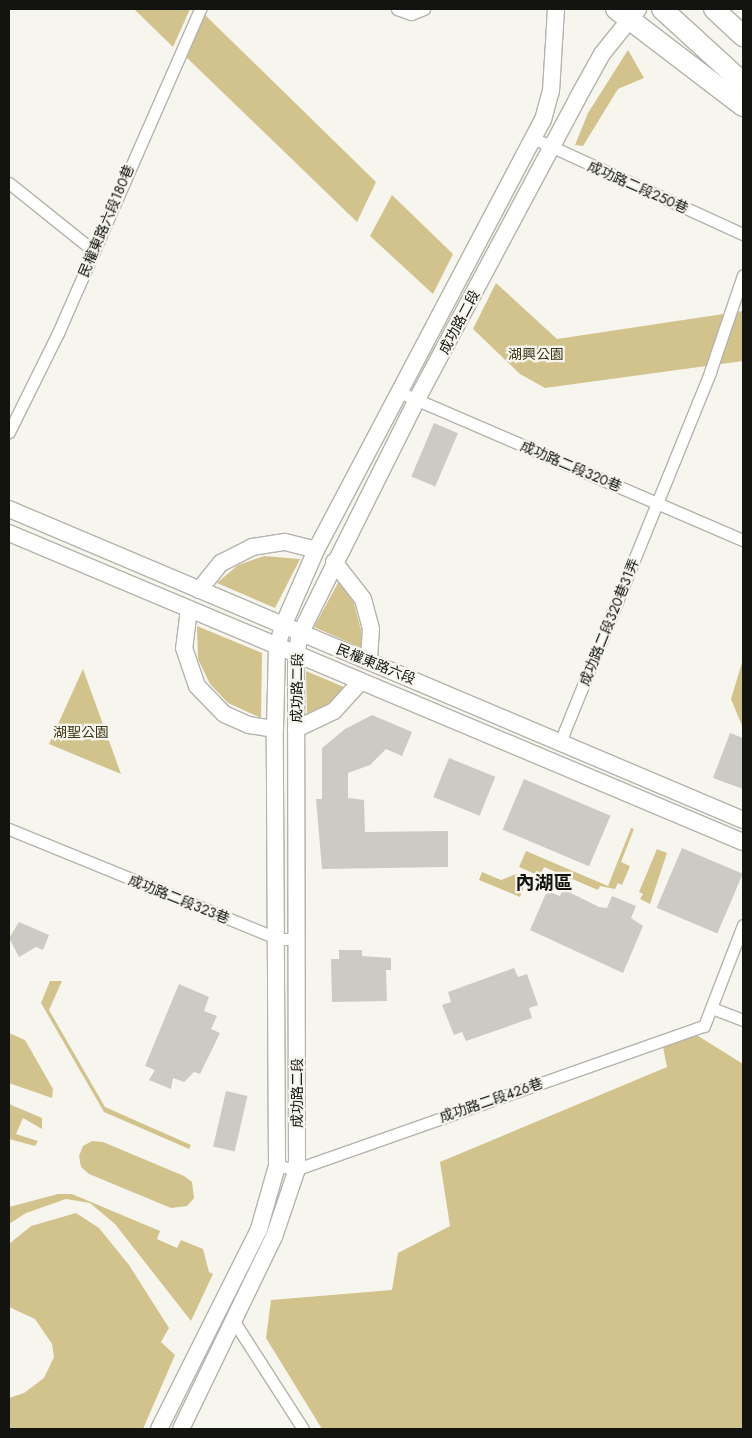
<!DOCTYPE html>
<meta charset="utf-8">
<style>
body{margin:0}
#map{position:relative;width:752px;height:1438px;overflow:hidden;background:#f7f6ee;font-family:Jost,"Noto Sans TC",sans-serif}
div>[style]{position:absolute}
[style*='--x']{left:calc(var(--x)*1px);top:calc(var(--y)*1px);width:calc(var(--w)*1px);rotate:calc(var(--a)*1deg)}
.green>*{inset:0;background:#d2c38c}
.building>*{inset:0;background:#cccac3;transform-origin:0 0}
.roads{filter:drop-shadow(1px 0 #b4b3ac) drop-shadow(-1px 0 #b4b3ac) drop-shadow(0 1px #b4b3ac) drop-shadow(0 -1px #b4b3ac)}
.street>*{height:11px;margin:-5.5px;padding:0 5.5px;transform-origin:5.5px;border-radius:5.5px;background:#fff}
.secondary>*{height:16px;margin:-8px;padding:0 8px;transform-origin:8px;border-radius:8px;background:#fff}
.highway>*{height:20px;margin:-10px;padding:0 10px;transform-origin:10px;border-radius:10px;background:#fff}
span{translate:-50% -50%;white-space:nowrap;text-align:center;line-height:1.15;-webkit-text-stroke:4.5px #f7f6ee;paint-order:stroke}
.street-label{font-size:14px;color:#131310}
.park-label{font-size:14px;color:#3d3515}
.district-label{font-size:19px;color:#131310;font-weight:700}
.frame{position:absolute;inset:0;border:10px solid #131310;pointer-events:none}
</style>
<div id="map">
<div class="green">
<div style="clip-path:polygon(134px 9px,190px 9px,173px 47px)"></div>
<div style="clip-path:polygon(204px 14px,376px 182px,357px 222px,184px 55px)"></div>
<div style="clip-path:polygon(628px 50px,644px 78px,618px 89px,583px 146px,575px 145px,588px 113px)"></div>
<div style="clip-path:polygon(392px 195px,453px 254px,433px 294px,370px 236px)"></div>
<div style="clip-path:polygon(496px 283px,557px 339px,743px 311px,743px 361px,545px 388px,520px 374px,473px 329px)"></div>
<div style="clip-path:polygon(264px 556px,300px 559px,275px 608px,217px 583px,238px 565px)"></div>
<div style="clip-path:polygon(339px 581px,354px 603px,361px 630px,361px 648px,314px 627px)"></div>
<div style="clip-path:polygon(197px 626px,262px 653px,261px 718px,228px 703px,210px 684px,198px 659px)"></div>
<div style="clip-path:polygon(743px 659px,742px 698px,743px 728px,731px 699px)"></div>
<div style="clip-path:polygon(83px 669px,121px 774px,49px 744px)"></div>
<div style="clip-path:polygon(306px 671px,344px 687px,331px 702px,307px 716px)"></div>
<div style="clip-path:polygon(631px 828px,634px 829px,621px 862px,630px 866px,622px 885px,618px 883px,615px 889px,600px 886px,598px 890px,544px 867px,540px 876px,519px 867px,526px 851px,608px 886px)"></div>
<div style="clip-path:polygon(657px 849px,667px 853px,650px 904px,640px 899px,643px 894px,639px 892px)"></div>
<div style="clip-path:polygon(482px 872px,501px 880px,516px 874px,527px 879px,520px 897px,479px 880px)"></div>
<div style="clip-path:polygon(50px 981px,62px 981px,49px 1010px,105px 1107px,191px 1145px,189px 1149px,104px 1112px,41px 1003px)"></div>
<div style="clip-path:polygon(9px 1033px,25px 1040px,53px 1089px,52px 1098px,9px 1083px)"></div>
<div style="clip-path:polygon(695px 1034px,743px 1064px,743px 1429px,322px 1429px,266px 1338px,271px 1300px,392px 1290px,398px 1253px,450px 1226px,440px 1162px,667px 1067px,662px 1042px)"></div>
<div style="clip-path:polygon(9px 1104px,42px 1118px,42px 1129px,23px 1118px,16px 1134px,38px 1141px,35px 1146px,9px 1139px)"></div>
<div style="clip-path:polygon(92px 1141px,103px 1142px,184px 1176px,192px 1182px,194px 1198px,187px 1206px,171px 1208px,89px 1174px,81px 1167px,79px 1156px,83px 1146px)"></div>
<div style="clip-path:polygon(58px 1194px,72px 1194px,160px 1231px,157px 1239px,177px 1248px,181px 1240px,203px 1249px,209px 1272px,213px 1274px,191px 1321px,115px 1224px,90px 1203px,66px 1199px,26px 1213px,9px 1224px,9px 1207px)"></div>
<div style="clip-path:polygon(76px 1213px,99px 1228px,129px 1265px,169px 1328px,161px 1342px,175px 1355px,143px 1429px,9px 1429px,9px 1398px,24px 1393px,44px 1378px,54px 1357px,52px 1344px,35px 1319px,9px 1307px,9px 1244px,31px 1226px)"></div>
</div>
<div class="building">
<div style="left:434px;top:423px;width:26px;height:58px;rotate:23deg"></div>
<div style="clip-path:polygon(372px 715px,412px 732px,402px 756px,386px 749px,370px 765px,348px 773px,348px 798px,364px 800px,365px 832px,448px 831px,448px 867px,322px 869px,316px 799px,322px 799px,322px 748px,345px 729px)"></div>
<div style="clip-path:polygon(730px 733px,743px 738px,743px 789px,713px 778px)"></div>
<div style="left:449px;top:758px;width:50px;height:42px;rotate:22deg"></div>
<div style="left:524px;top:779px;width:94px;height:55px;rotate:23deg"></div>
<div style="left:682px;top:848px;width:66px;height:65px;rotate:23deg"></div>
<div style="clip-path:polygon(563px 889px,599px 907px,607px 908px,612px 896px,636px 906px,631px 918px,643px 926px,623px 973px,530px 930px,547px 891px,560px 896px)"></div>
<div style="clip-path:polygon(19px 922px,49px 935px,43px 950px,36px 947px,19px 957px,9px 938px)"></div>
<div style="clip-path:polygon(339px 950px,362px 950px,362px 956px,391px 958px,391px 970px,386px 970px,387px 1001px,332px 1002px,331px 959px,339px 959px)"></div>
<div style="clip-path:polygon(514px 968px,518px 977px,527px 974px,538px 1005px,529px 1008px,532px 1018px,466px 1041px,462px 1032px,454px 1035px,442px 1005px,451px 1002px,448px 992px)"></div>
<div style="clip-path:polygon(179px 984px,209px 997px,204px 1011px,217px 1016px,211px 1029px,220px 1033px,200px 1074px,194px 1072px,184px 1082px,173px 1078px,171px 1089px,149px 1080px,155px 1070px,145px 1066px)"></div>
<div style="left:226px;top:1091px;width:22px;height:57px;rotate:13deg"></div>
</div>
<div class="roads">
<div class="street">
<div style="--x:397;--y:9;--w:15;--a:20"></div>
<div style="--x:411;--y:14;--w:14;--a:-21"></div>
<div style="--x:533;--y:138;--w:231;--a:24.6"></div>
<div style="--x:9;--y:183;--w:109;--a:38.7"></div>
<div style="--x:399;--y:392;--w:374;--a:23.3"></div>
<div style="--x:9;--y:432;--w:110;--a:-63.7"></div>
<div style="--x:58;--y:333;--w:354;--a:-66.3"></div>
<div style="--x:560;--y:742;--w:399;--a:-67.9"></div>
<div style="--x:710;--y:372;--w:102;--a:-71.2"></div>
<div style="--x:9;--y:829;--w:291;--a:22.2"></div>
<div style="--x:278;--y:939;--w:19;--a:0"></div>
<div style="--x:712;--y:1008;--w:33;--a:21"></div>
<div style="--x:277;--y:1166;--w:20;--a:9"></div>
<div style="--x:297;--y:1169;--w:431;--a:-19.4"></div>
<div style="--x:704;--y:1026;--w:108;--a:-68.9"></div>
<div style="--x:235;--y:1323;--w:126;--a:57.3"></div>
</div>
<div class="secondary">
<div style="--x:9;--y:509;--w:797;--a:22.96"></div>
<div style="--x:9;--y:533;--w:796;--a:22.83"></div>
<div style="--x:334;--y:562;--w:47;--a:51.9"></div>
<div style="--x:363;--y:599;--w:31;--a:75"></div>
<div style="--x:371;--y:629;--w:32;--a:94"></div>
<div style="--x:199;--y:590;--w:35;--a:-51"></div>
<div style="--x:221;--y:563;--w:35;--a:-27"></div>
<div style="--x:252;--y:547;--w:33;--a:-9"></div>
<div style="--x:285;--y:542;--w:32;--a:14"></div>
<div style="--x:189;--y:609;--w:39;--a:97"></div>
<div style="--x:184;--y:648;--w:40;--a:71.1"></div>
<div style="--x:197;--y:686;--w:39;--a:46"></div>
<div style="--x:224;--y:714;--w:27;--a:24"></div>
<div style="--x:249;--y:725;--w:26;--a:9"></div>
<div style="--x:296;--y:729;--w:42;--a:-25.3"></div>
<div style="--x:334;--y:711;--w:40;--a:-48"></div>
<div style="--x:159;--y:1429;--w:224;--a:-63.4"></div>
<div style="--x:259;--y:1229;--w:66;--a:-74.1"></div>
<div style="--x:277;--y:1166;--w:437;--a:-90.3"></div>
<div style="--x:275;--y:729;--w:82;--a:-88.6"></div>
<div style="--x:277;--y:647;--w:22;--a:-74"></div>
<div style="--x:283;--y:626;--w:83;--a:-66.5"></div>
<div style="--x:316;--y:550;--w:486;--a:-62.2"></div>
<div style="--x:543;--y:120;--w:30;--a:-75"></div>
<div style="--x:551;--y:91;--w:82;--a:-86.5"></div>
<div style="--x:181;--y:1429;--w:213;--a:-64.2"></div>
<div style="--x:274;--y:1237;--w:72;--a:-71.3"></div>
<div style="--x:297;--y:1169;--w:514;--a:-90.11"></div>
<div style="--x:296;--y:655;--w:21;--a:-79"></div>
<div style="--x:300;--y:634;--w:260;--a:-63.5"></div>
<div style="--x:416;--y:401;--w:342;--a:-61.9"></div>
<div style="--x:577;--y:99;--w:51;--a:-60.9"></div>
<div style="--x:602;--y:54;--w:58;--a:-51.3"></div>
</div>
<div class="highway">
<div style="--x:616;--y:9;--w:160;--a:37.4"></div>
<div style="--x:662;--y:9;--w:110;--a:42.4"></div>
<div style="--x:714;--y:9;--w:40;--a:43"></div>
</div>
</div>
<div class="street-label">
<span style="left:638px;top:187px;rotate:24deg">成功路二段250巷</span>
<span style="left:106px;top:221px;rotate:-67deg">民權東路六段180巷</span>
<span style="left:459px;top:322px;rotate:-62deg">成功路二段</span>
<span style="left:571px;top:466px;rotate:23deg">成功路二段320巷</span>
<span style="left:609px;top:622px;rotate:-68deg">成功路二段320巷31弄</span>
<span style="left:376px;top:664px;rotate:22deg">民權東路六段</span>
<span style="left:297px;top:688px;rotate:-89deg">成功路二段</span>
<span style="left:179px;top:899px;rotate:22deg">成功路二段323巷</span>
<span style="left:297px;top:1093px;rotate:-90deg">成功路二段</span>
<span style="left:491px;top:1100px;rotate:-19deg">成功路二段426巷</span>
</div>
<div class="park-label">
<span style="left:536px;top:354px">湖興公園</span>
<span style="left:81px;top:732px">湖聖公園</span>
</div>
<div class="district-label">
<span style="left:544px;top:883px">內湖區</span>
</div>
<div class="frame"></div>
</div>
